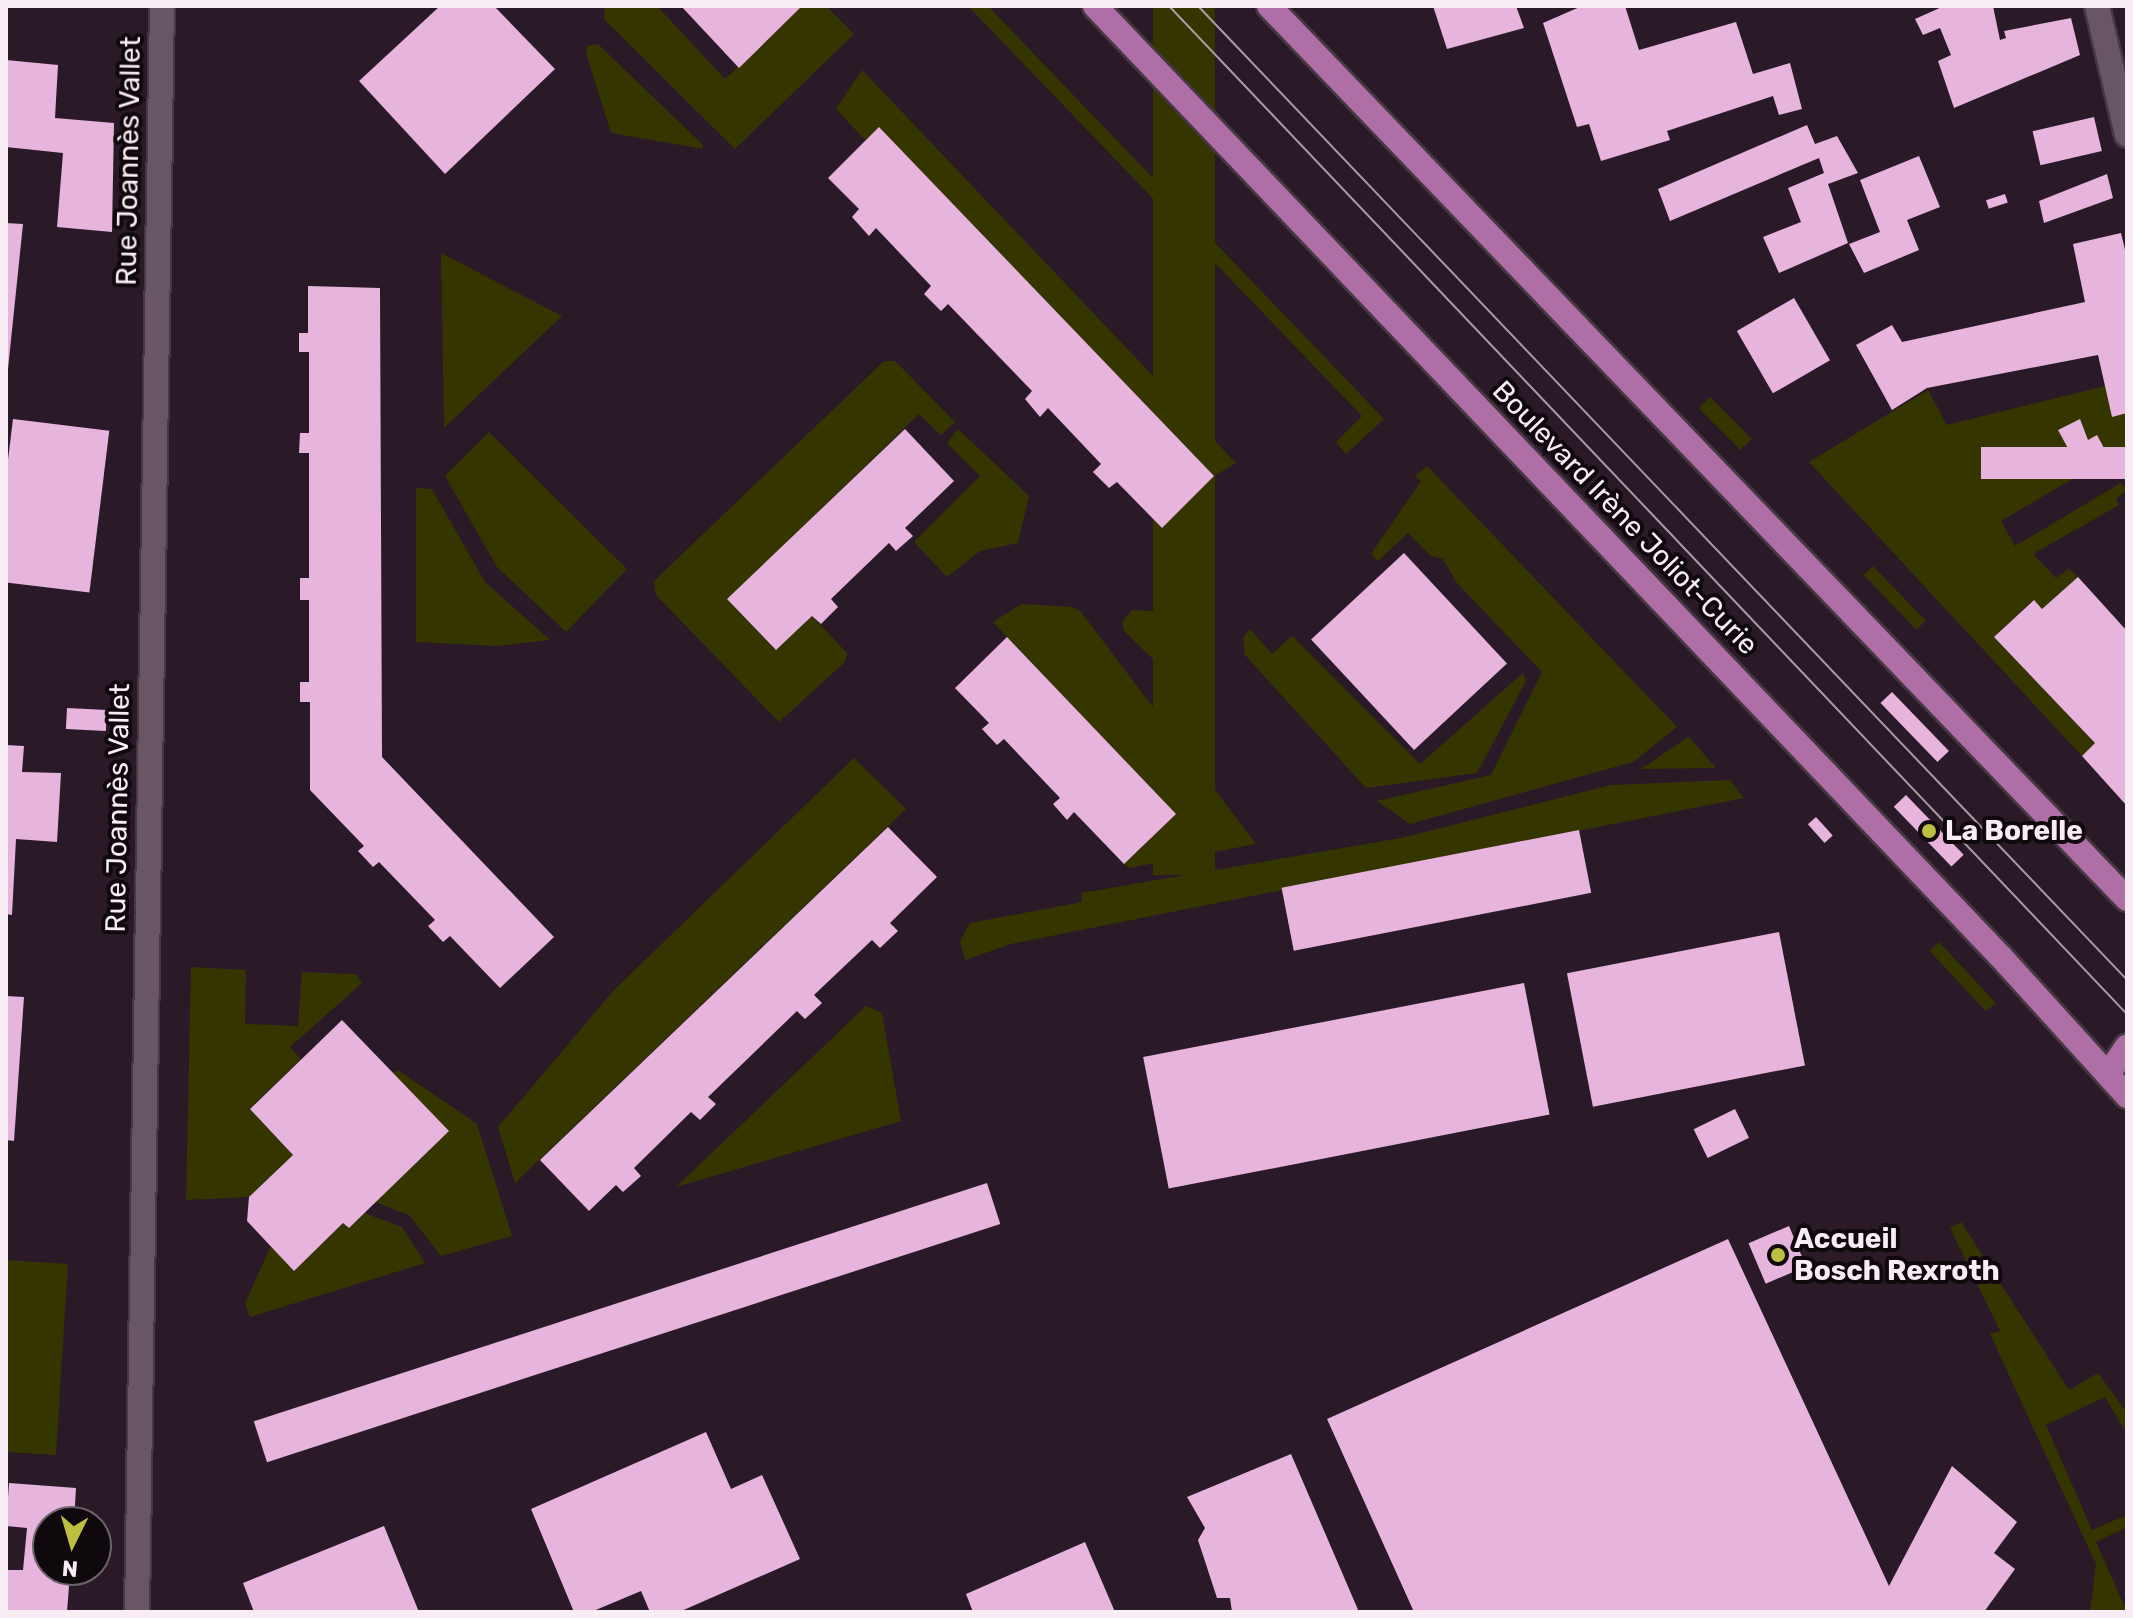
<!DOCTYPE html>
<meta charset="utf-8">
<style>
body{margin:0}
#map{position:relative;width:2133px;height:1618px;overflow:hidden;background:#2a1a28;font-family:Rubik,sans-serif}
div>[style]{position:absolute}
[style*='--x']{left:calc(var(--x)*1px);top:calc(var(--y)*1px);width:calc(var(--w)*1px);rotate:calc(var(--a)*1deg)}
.green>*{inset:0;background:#353500;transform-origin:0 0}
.building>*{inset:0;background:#e6b4dd;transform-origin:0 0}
.roads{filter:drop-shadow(2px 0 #453842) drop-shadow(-2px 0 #453842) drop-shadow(0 2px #453842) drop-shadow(0 -2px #453842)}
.street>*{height:24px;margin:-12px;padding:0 12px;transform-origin:12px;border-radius:12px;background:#695665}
.primary>*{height:24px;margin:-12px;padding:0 12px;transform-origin:12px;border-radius:12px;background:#b06ea6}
.tram>*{height:2px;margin:-1px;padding:0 1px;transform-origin:1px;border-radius:1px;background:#a89ba6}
.dots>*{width:22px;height:22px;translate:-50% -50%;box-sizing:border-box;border:4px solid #0f080d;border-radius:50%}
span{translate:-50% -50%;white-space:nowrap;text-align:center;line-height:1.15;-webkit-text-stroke:8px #0f080d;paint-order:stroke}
.street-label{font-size:28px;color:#f8ecf5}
.poi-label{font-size:28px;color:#f8ecf5;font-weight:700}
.left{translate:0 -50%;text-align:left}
.frame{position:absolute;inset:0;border:8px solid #f8ecf5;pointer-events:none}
.north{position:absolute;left:32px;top:1506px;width:80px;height:80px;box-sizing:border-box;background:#0f080d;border:2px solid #6c636a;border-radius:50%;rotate:185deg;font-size:22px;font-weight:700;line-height:32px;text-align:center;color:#f8ecf5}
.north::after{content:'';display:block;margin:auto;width:28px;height:36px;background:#bdbf43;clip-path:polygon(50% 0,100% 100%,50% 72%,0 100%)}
</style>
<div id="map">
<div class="green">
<div style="clip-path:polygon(605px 6px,657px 6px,725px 79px,802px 6px,826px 6px,854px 34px,735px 149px,604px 19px)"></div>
<div style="clip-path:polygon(968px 6px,988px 6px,1384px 419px,1346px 454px,1336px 442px,1362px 416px)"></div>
<div style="left:1153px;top:6px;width:62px;height:869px"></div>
<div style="clip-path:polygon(598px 44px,703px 145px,703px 149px,611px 133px,586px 53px,587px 46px)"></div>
<div style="clip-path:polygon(862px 70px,1236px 463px,1214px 476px,879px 128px,865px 140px,836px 109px)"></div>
<div style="clip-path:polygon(441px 253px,562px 316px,444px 428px)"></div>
<div style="clip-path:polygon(884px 361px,895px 361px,955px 422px,941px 435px,919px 414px,728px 599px,775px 650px,812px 616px,847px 653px,845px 662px,779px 722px,656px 595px,654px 581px)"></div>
<div style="clip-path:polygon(2105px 386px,2126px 413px,2127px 447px,2001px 521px,2015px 546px,2121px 483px,2127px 490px,2116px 499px,2119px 505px,2033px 554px,2056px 578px,2069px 569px,2078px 577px,2042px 609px,2033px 600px,1994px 637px,2095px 743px,2082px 756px,1809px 462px,1928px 390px,1947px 425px)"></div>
<div style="left:1710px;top:397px;width:59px;height:16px;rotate:45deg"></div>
<div style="clip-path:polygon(958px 429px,1029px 496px,1018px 543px,980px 551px,947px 577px,914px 542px,980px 476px,947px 443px)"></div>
<div style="clip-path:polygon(489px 432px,627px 569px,566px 632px,497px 567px,445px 476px)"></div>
<div style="clip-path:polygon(1427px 466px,1677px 727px,1633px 762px,1410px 824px,1377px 801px,1491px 775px,1542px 672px,1457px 583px,1443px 559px,1431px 556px,1408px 533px,1378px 561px,1371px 554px,1421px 481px,1415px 476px)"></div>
<div style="clip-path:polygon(416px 488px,432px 489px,485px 582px,550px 640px,496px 646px,416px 642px)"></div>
<div style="left:1873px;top:566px;width:76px;height:13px;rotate:46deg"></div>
<div style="clip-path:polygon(1021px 604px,1073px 607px,1081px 612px,1256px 844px,1129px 868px,1124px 864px,1175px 814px,993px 622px)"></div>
<div style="clip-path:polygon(1132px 610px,1207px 614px,1214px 621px,1215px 637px,1183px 668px,1160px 666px,1124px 631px,1122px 622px)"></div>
<div style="clip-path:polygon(1250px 629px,1272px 654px,1292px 636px,1420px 764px,1523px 673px,1526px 681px,1477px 773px,1366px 788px,1245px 655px,1243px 638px)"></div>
<div style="clip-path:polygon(1688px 736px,1716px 768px,1641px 769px,1688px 737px)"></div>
<div style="clip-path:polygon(854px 758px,906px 809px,515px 1183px,498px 1127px,614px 990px)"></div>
<div style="clip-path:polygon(1730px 780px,1744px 798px,1011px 944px,965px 960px,960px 941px,970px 923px,1082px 902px,1081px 893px,1401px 838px,1611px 785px)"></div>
<div style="left:1939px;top:942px;width:83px;height:13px;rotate:47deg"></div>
<div style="clip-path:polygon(191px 967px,246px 970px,245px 1024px,298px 1026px,302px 972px,356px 974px,362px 983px,290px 1047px,301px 1059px,250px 1108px,293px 1155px,249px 1197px,186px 1200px)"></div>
<div style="clip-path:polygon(866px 1006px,882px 1013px,901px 1121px,676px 1187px)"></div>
<div style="clip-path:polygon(398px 1070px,477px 1124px,512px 1236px,441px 1256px,409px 1215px,375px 1202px,448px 1131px,393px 1073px)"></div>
<div style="clip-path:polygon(364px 1213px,402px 1227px,425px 1263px,250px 1317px,245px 1303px,271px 1246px,294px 1270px,343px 1223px,349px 1228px)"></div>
<div style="clip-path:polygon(1961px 1222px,2069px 1390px,2098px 1373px,2127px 1413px,2124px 1429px,2105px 1397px,2046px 1425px,2092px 1530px,2127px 1515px,2127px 1527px,2096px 1542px,2127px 1612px,2090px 1612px,2096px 1564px,1990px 1334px,2000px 1331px,1950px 1228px)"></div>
<div style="clip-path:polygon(6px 1260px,68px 1264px,56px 1455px,6px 1452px)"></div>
</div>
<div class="building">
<div style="clip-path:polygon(440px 6px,494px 6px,555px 69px,445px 174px,359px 81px)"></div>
<div style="clip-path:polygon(681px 6px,802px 6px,739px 68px)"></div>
<div style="clip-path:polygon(1433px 6px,1516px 6px,1524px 28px,1447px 49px)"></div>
<div style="clip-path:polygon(1582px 6px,1625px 6px,1639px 50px,1736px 22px,1753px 74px,1790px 63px,1802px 109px,1779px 115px,1773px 96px,1667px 131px,1670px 140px,1601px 161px,1589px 124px,1577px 127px,1543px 23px)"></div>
<div style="clip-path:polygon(1944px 6px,1993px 6px,2000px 40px,2006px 38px,2004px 31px,2071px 18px,2080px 55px,1954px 108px,1938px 61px,1951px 55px,1940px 28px,1923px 35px,1915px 19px)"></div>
<div style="clip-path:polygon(6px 60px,58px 65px,55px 118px,114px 123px,112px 232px,57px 227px,63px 153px,6px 147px)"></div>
<div style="left:2094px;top:117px;width:35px;height:63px;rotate:77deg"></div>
<div style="clip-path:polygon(1807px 125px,1815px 144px,1837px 136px,1858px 173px,1828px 184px,1848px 243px,1779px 273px,1763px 237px,1801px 222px,1788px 188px,1824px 173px,1819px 158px,1670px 221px,1658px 189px)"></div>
<div style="clip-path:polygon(879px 127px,1214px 476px,1162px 528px,1117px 482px,1109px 488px,1093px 472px,1101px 464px,1048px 408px,1040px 417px,1025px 399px,1032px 391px,948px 304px,941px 311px,924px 294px,931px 286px,876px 228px,869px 236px,852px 217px,859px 209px,828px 178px)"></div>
<div style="clip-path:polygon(1919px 156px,1940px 207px,1907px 220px,1919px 250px,1864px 273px,1849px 244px,1880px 232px,1860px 180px)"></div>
<div style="clip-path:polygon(2107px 174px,2113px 198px,2044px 223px,2039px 201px)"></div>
<div style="left:2005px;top:194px;width:9px;height:20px;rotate:72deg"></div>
<div style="clip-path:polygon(6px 223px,23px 224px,8px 369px,6px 369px)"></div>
<div style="clip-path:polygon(2121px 233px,2127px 258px,2127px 413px,2112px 417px,2098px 355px,1927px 388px,1892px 410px,1856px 345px,1892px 325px,1902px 342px,2085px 302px,2073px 244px)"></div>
<div style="clip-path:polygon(308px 286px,380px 288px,382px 757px,554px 937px,500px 988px,450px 936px,443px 942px,428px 926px,435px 920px,379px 862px,373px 867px,358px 851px,364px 846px,310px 790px,310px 702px,300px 702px,300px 682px,309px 682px,309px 600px,300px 600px,300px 578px,309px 578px,309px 453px,299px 453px,300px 433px,309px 433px,309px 352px,299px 352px,299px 333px,308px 333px)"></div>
<div style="left:1794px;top:298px;width:72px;height:66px;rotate:60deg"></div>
<div style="left:13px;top:419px;width:97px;height:163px;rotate:7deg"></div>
<div style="clip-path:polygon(2080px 419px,2088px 440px,2097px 435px,2104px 448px,2076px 463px,2058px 430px)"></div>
<div style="clip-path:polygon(905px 429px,954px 481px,905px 528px,913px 536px,896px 551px,889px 543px,831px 599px,838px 607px,821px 624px,812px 616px,776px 650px,727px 599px)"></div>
<div style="left:2127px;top:447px;width:32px;height:146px;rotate:90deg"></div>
<div style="left:1404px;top:553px;width:151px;height:127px;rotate:47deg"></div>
<div style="clip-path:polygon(2078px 577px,2127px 631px,2127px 806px,2082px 756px,2095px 743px,1994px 637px,2034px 600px,2042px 609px)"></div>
<div style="clip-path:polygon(1007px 637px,1176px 814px,1124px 864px,1074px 812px,1067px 820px,1053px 804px,1060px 798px,1004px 739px,997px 745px,982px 729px,989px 723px,955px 688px)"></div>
<div style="left:1892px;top:692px;width:82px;height:16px;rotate:46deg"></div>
<div style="left:67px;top:708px;width:40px;height:21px;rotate:3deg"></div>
<div style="clip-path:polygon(6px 745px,24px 746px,22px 772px,61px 773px,57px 842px,16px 839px,12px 915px,6px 914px)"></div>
<div style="left:1906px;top:795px;width:83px;height:17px;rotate:46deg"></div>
<div style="left:1816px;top:817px;width:25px;height:11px;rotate:48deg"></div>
<div style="clip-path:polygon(888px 827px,937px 877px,890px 923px,898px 931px,880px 948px,872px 940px,814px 995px,822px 1003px,805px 1019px,797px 1011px,708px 1097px,716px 1104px,700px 1120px,691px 1112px,634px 1168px,641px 1176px,623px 1192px,616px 1185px,589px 1211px,540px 1160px)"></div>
<div style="left:1579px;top:830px;width:64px;height:303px;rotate:79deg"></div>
<div style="left:1779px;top:932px;width:136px;height:216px;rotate:79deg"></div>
<div style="left:1524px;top:983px;width:134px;height:388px;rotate:79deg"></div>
<div style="clip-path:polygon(6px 996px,24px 997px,14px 1141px,6px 1140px)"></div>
<div style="clip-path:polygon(342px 1020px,449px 1131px,349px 1228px,343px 1223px,294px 1271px,247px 1221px,249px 1197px,293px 1155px,250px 1109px)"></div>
<div style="left:1735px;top:1109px;width:32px;height:46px;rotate:64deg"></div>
<div style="left:987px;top:1183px;width:43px;height:771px;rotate:72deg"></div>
<div style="left:1789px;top:1226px;width:44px;height:44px;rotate:67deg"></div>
<div style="clip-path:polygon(1728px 1239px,1889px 1586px,1952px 1466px,2017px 1522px,1994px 1553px,2015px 1569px,1984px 1612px,1414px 1612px,1327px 1419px)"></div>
<div style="clip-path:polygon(706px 1432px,731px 1489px,762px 1475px,800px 1559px,679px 1612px,650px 1612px,641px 1591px,591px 1612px,574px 1612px,531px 1509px)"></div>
<div style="clip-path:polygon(1291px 1454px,1359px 1612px,1232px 1612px,1230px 1598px,1217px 1598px,1198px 1540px,1205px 1528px,1187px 1497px)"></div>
<div style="clip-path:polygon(9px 1483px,76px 1488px,74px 1522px,48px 1522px,48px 1570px,70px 1574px,67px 1612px,6px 1612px,6px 1570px,23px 1570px,27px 1528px,6px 1526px)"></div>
<div style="clip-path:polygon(384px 1526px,419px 1612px,254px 1612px,243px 1583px)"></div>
<div style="clip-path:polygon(1085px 1542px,1115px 1612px,973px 1612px,966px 1594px)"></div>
</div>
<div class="roads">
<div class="street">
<div style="--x:2097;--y:6;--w:132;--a:76.9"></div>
<div style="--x:137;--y:1612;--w:1606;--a:-89.11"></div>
</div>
<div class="primary">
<div style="--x:1095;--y:6;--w:1313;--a:46.39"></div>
<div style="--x:2001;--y:957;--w:188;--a:47.8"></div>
<div style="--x:1269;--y:6;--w:1238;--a:46.15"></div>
<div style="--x:2109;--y:1073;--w:32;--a:-56"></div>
</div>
</div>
<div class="tram">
<div style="--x:1169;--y:6;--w:1391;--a:46.46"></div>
<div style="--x:1198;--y:6;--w:1346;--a:46.35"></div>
</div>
<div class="dots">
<div style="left:1929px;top:831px;background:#bdbf43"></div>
<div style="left:1778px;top:1255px;background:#bdbf43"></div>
</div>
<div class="street-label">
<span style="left:129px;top:161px;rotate:-89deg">Rue Joannès Vallet</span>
<span style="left:1625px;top:518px;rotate:46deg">Boulevard Irène Joliot-Curie</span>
<span style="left:118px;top:808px;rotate:-89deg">Rue Joannès Vallet</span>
</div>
<div class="poi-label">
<span class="left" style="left:1945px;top:831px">La Borelle</span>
<span class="left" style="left:1794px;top:1255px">Accueil<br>Bosch Rexroth</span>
</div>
<div class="frame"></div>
<div class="north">N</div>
</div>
